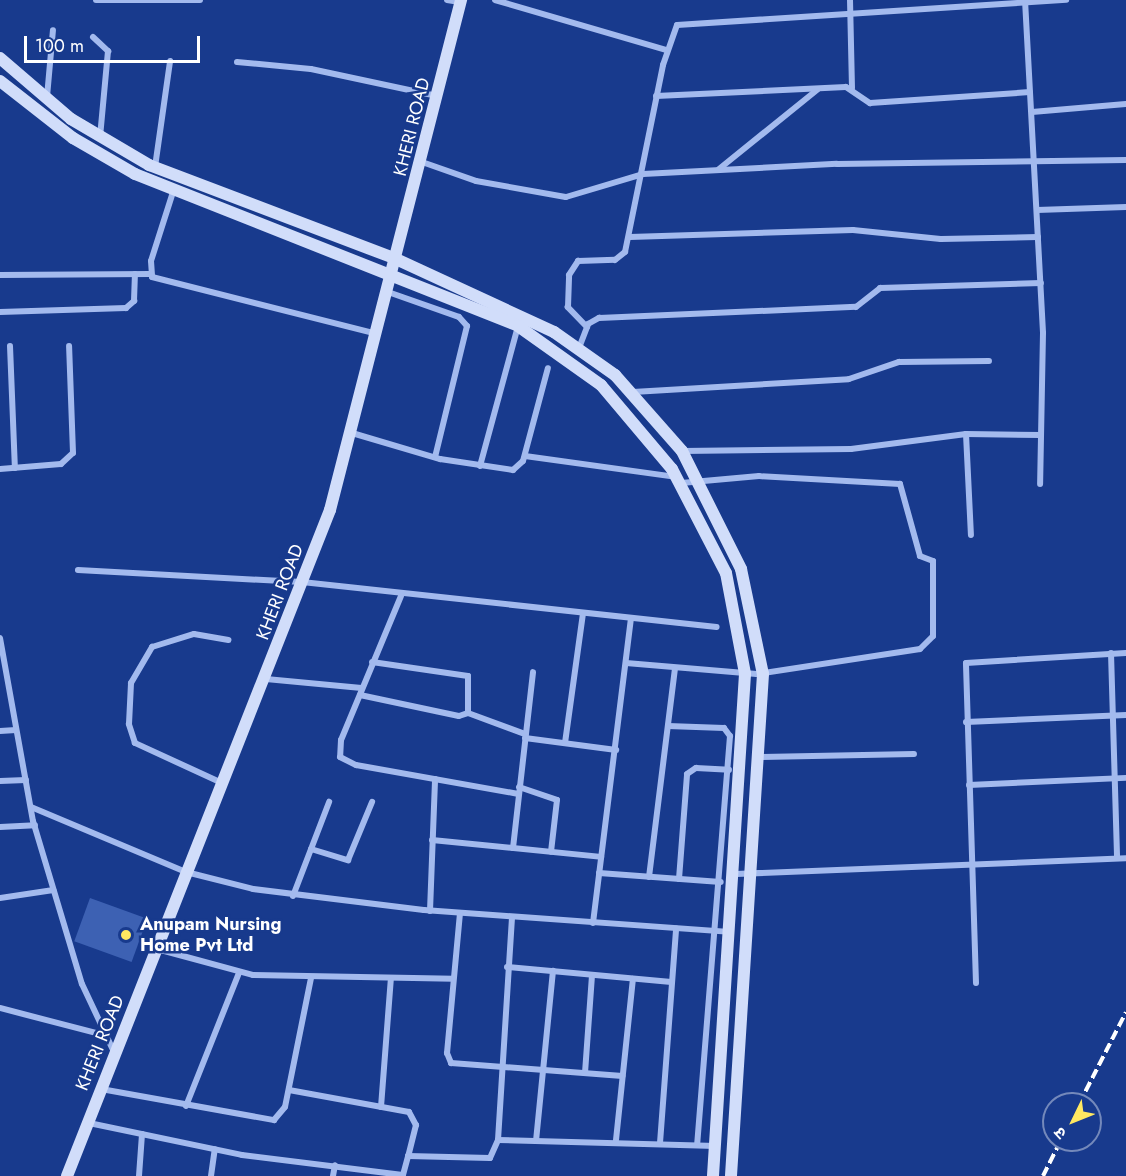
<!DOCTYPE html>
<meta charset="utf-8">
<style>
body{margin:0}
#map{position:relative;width:1126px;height:1176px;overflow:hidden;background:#183a8d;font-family:Jost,"Noto Sans Devanagari",sans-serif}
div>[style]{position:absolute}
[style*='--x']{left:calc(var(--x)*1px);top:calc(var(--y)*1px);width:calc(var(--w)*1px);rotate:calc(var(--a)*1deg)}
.building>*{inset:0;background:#3d61b3;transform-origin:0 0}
.street>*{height:6px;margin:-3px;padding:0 3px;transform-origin:3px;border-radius:3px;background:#a3baee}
.secondary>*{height:12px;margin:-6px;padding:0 6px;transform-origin:6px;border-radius:6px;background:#d1ddfa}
.rail>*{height:4px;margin-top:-2px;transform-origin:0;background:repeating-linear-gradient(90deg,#fff 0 10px,transparent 0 14.5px)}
.dots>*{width:16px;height:16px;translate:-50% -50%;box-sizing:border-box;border:3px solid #183a8d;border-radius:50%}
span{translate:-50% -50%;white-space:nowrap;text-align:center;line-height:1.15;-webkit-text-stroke:5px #183a8d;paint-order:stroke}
.street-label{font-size:18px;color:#fff}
.poi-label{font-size:18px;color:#fff;font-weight:700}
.left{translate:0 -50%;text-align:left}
.north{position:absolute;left:1042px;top:1092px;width:60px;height:60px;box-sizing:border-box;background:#183a8d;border:2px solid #7489bb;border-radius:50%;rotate:227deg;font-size:16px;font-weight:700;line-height:24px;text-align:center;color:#fff}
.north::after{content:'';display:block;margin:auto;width:21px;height:27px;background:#ffe861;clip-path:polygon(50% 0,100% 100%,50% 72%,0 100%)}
.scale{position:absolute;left:24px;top:36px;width:176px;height:27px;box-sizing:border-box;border:3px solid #fff;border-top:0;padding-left:8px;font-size:18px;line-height:21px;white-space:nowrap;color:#fff;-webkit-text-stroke:4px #183a8d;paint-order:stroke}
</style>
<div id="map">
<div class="building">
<div style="left:90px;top:898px;width:61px;height:46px;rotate:20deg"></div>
</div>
<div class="street">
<div style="--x:96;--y:0;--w:104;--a:0"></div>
<div style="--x:447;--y:0;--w:13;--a:9"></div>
<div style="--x:495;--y:0;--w:178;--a:16.3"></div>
<div style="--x:850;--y:0;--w:88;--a:88.7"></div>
<div style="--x:1025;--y:0;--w:333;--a:86.9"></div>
<div style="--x:1043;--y:333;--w:151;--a:91.1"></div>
<div style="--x:93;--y:37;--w:21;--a:43"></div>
<div style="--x:108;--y:51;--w:86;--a:95.3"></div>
<div style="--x:237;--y:62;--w:74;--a:5.4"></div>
<div style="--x:311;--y:69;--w:129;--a:12.1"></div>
<div style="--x:656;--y:96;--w:190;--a:-2.7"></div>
<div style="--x:846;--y:87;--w:29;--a:34"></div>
<div style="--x:870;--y:103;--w:160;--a:-3.9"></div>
<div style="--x:47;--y:97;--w:67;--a:-84.9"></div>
<div style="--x:1032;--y:112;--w:94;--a:-4.9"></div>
<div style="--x:422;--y:162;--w:57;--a:19.4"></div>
<div style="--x:476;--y:181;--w:91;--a:10.1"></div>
<div style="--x:566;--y:197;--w:80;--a:-16.6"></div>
<div style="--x:643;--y:174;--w:194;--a:-3"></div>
<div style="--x:837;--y:164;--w:289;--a:-0.8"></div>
<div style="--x:155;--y:167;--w:107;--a:-81.9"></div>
<div style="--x:719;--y:169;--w:127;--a:-38.9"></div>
<div style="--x:173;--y:192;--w:72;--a:107.7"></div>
<div style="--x:151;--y:261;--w:16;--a:86"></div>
<div style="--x:152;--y:277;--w:233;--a:14.2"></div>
<div style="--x:1037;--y:210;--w:89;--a:-1.9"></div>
<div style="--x:630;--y:237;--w:223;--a:-1.8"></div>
<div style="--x:853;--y:230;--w:88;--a:5.8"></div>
<div style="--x:941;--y:239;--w:97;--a:-1.2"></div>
<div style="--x:0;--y:275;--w:150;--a:-0.4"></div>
<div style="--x:388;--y:292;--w:75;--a:19.4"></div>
<div style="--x:459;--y:317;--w:12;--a:48"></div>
<div style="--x:467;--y:326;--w:135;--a:103.7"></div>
<div style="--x:0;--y:312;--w:126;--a:-1.8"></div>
<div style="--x:126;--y:308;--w:11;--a:-41"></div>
<div style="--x:134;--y:301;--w:27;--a:-88"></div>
<div style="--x:587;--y:327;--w:28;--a:-134"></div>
<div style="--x:568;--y:307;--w:32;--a:-88"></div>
<div style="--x:569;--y:275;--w:17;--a:-57"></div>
<div style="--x:578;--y:261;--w:37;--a:-2"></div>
<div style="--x:615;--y:260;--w:13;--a:-39"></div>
<div style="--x:625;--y:252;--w:191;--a:-78.5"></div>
<div style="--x:663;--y:65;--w:42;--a:-70.7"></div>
<div style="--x:677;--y:25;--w:390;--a:-3.7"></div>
<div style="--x:10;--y:346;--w:122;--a:87.7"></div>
<div style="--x:579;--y:348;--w:26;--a:-69"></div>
<div style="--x:588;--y:324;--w:13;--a:-29"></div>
<div style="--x:599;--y:318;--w:257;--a:-2.5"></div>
<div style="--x:856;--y:307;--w:31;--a:-38"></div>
<div style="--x:880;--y:288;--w:161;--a:-1.8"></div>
<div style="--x:633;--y:392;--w:216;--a:-3.4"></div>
<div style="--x:849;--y:379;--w:53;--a:-18.8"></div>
<div style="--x:899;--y:362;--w:90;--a:-0.6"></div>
<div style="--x:352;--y:433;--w:92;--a:16.5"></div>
<div style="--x:440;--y:459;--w:74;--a:8.6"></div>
<div style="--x:513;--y:470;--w:13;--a:-42"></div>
<div style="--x:523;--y:461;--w:96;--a:-75"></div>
<div style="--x:966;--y:434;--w:101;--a:87.2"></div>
<div style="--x:682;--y:451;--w:169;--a:-0.7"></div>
<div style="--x:851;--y:449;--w:116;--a:-7.4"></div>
<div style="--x:966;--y:434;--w:75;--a:0.8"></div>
<div style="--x:525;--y:456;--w:152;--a:7.9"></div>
<div style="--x:480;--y:466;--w:145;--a:-74.8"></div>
<div style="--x:0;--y:469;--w:61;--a:-4.7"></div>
<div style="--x:61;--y:464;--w:16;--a:-43"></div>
<div style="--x:73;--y:453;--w:107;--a:-92.1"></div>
<div style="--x:78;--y:570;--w:224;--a:3.1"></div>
<div style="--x:302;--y:582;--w:417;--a:6.2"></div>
<div style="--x:401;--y:596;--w:156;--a:112.6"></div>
<div style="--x:341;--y:740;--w:17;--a:93"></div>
<div style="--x:340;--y:757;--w:18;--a:27"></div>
<div style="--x:356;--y:765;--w:165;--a:10.1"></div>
<div style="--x:0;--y:638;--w:186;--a:79.8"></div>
<div style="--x:33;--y:821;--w:170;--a:73.3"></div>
<div style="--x:82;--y:984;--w:77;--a:64.8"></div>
<div style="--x:1111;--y:653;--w:205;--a:88.3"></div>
<div style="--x:626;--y:663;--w:131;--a:4.8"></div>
<div style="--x:757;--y:674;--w:165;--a:-8.7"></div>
<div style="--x:920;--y:649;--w:18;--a:-45"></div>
<div style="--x:933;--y:636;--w:75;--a:-90"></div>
<div style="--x:933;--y:561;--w:14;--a:-159"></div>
<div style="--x:920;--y:556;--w:75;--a:-105.5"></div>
<div style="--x:900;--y:484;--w:141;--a:-176.8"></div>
<div style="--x:759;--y:476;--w:78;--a:174.9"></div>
<div style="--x:266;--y:679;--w:96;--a:5.4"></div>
<div style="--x:360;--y:695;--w:101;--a:12"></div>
<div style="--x:459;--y:716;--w:9;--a:-18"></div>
<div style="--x:468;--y:713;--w:37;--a:-90"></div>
<div style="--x:468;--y:676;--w:97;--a:-171.7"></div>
<div style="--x:468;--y:713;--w:61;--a:20.2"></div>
<div style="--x:966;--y:722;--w:160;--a:-2.5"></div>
<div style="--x:668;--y:726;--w:56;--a:2"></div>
<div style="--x:724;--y:728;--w:10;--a:53"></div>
<div style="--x:730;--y:736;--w:410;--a:94.6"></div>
<div style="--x:0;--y:731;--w:16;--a:-4"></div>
<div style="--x:525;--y:738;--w:92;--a:7.5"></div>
<div style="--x:565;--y:743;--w:130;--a:-82.1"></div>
<div style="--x:761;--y:757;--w:153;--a:-1.1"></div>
<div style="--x:0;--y:781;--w:26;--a:-2"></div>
<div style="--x:222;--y:783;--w:96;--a:-155.3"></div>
<div style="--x:135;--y:743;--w:20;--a:-108"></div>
<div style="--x:129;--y:724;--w:41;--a:-87.2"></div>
<div style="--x:131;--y:683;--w:42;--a:-59.7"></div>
<div style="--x:152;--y:647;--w:44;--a:-17.2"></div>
<div style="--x:194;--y:634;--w:35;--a:10"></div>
<div style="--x:969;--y:785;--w:157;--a:-2.6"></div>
<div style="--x:519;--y:787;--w:40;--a:18.9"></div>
<div style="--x:557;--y:800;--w:52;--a:96.6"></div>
<div style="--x:31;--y:807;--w:168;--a:22.8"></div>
<div style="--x:186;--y:872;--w:69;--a:14.2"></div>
<div style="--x:253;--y:889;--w:172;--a:7"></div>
<div style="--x:424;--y:910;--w:306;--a:4.1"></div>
<div style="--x:0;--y:827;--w:35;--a:-3"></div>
<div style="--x:432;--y:840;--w:170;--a:5.7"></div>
<div style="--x:513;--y:848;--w:177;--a:-83.5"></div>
<div style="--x:311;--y:849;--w:39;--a:17"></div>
<div style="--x:348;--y:860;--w:63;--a:-67.5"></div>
<div style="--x:599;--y:873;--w:122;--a:4.2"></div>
<div style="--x:736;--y:874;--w:390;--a:-2.3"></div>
<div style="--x:649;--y:877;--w:210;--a:-82.9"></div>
<div style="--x:679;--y:879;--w:105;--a:-85.6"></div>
<div style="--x:687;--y:774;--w:11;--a:-34"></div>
<div style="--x:696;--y:768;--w:33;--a:3"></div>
<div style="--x:293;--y:896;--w:101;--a:-69"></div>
<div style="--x:0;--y:898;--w:54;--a:-8.6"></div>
<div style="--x:430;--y:911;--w:132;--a:-87.8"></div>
<div style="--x:460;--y:913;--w:141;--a:95.3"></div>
<div style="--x:447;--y:1053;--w:11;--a:68"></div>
<div style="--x:451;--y:1063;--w:172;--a:4.3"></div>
<div style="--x:593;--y:923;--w:305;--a:-82.9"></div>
<div style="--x:157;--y:949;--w:99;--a:15.2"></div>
<div style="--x:253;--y:975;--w:200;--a:1.1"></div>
<div style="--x:507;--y:967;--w:165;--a:5.2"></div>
<div style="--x:976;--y:983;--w:320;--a:-91.8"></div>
<div style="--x:966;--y:663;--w:160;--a:-3.6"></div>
<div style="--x:0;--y:1008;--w:107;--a:14.6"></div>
<div style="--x:585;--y:1073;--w:98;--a:-85.9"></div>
<div style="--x:101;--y:1089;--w:176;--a:10.2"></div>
<div style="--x:274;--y:1120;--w:17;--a:-50"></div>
<div style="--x:285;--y:1107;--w:132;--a:-78.6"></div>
<div style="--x:289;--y:1090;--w:122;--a:10.4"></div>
<div style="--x:409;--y:1112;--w:15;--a:62"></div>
<div style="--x:416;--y:1125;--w:32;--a:104"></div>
<div style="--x:186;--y:1106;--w:143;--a:-68.3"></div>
<div style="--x:381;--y:1107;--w:129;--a:-85.6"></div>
<div style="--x:89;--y:1123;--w:156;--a:11.8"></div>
<div style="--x:242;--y:1155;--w:162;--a:7.1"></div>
<div style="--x:403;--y:1175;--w:20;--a:-75"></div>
<div style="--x:408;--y:1156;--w:82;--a:1.4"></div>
<div style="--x:490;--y:1158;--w:20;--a:-66"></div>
<div style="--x:498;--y:1140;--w:218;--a:1.6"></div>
<div style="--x:498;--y:1140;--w:223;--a:-86.4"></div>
<div style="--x:616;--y:1140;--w:162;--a:-84"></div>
<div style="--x:536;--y:1141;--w:171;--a:-84.3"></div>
<div style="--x:660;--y:1143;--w:215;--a:-85.7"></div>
<div style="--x:139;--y:1176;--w:42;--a:-85.9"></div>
<div style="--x:211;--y:1176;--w:27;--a:-82"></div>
<div style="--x:333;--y:1176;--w:11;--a:-80"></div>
</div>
<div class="secondary">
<div style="--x:0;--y:58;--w:94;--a:40.7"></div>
<div style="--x:71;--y:119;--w:91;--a:30.5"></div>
<div style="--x:149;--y:165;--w:264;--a:20.8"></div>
<div style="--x:396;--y:259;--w:174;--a:24.8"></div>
<div style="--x:554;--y:332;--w:75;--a:35.2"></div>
<div style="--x:615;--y:375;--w:101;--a:48.6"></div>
<div style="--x:682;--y:451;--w:132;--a:63.4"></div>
<div style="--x:741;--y:569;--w:107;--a:78.2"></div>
<div style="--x:763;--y:674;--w:503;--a:93.65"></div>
<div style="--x:0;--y:81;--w:93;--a:38"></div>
<div style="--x:73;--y:138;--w:72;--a:30.1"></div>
<div style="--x:135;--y:174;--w:412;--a:21.6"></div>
<div style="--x:518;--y:326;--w:102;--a:35.4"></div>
<div style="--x:601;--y:385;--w:110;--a:49.8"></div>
<div style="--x:672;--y:469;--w:117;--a:62.6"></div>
<div style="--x:726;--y:573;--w:103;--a:79.3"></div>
<div style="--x:745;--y:674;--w:503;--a:93.65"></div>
<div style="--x:67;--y:1176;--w:716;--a:-68.45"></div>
<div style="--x:330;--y:510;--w:527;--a:-75.59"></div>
</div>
<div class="rail">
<div style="--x:1079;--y:1104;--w:103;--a:-62.9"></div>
<div style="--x:1043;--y:1176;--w:40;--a:-63.4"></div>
</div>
<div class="dots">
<div style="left:126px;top:935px;background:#ffe861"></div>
</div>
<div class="street-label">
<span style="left:412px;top:127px;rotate:-76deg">KHERI ROAD</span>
<span style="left:280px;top:592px;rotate:-69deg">KHERI ROAD</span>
<span style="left:100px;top:1043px;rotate:-68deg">KHERI ROAD</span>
</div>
<div class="poi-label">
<span class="left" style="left:140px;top:935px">Anupam Nursing<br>Home Pvt Ltd</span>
</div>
<div class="north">उ</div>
<div class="scale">100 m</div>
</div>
